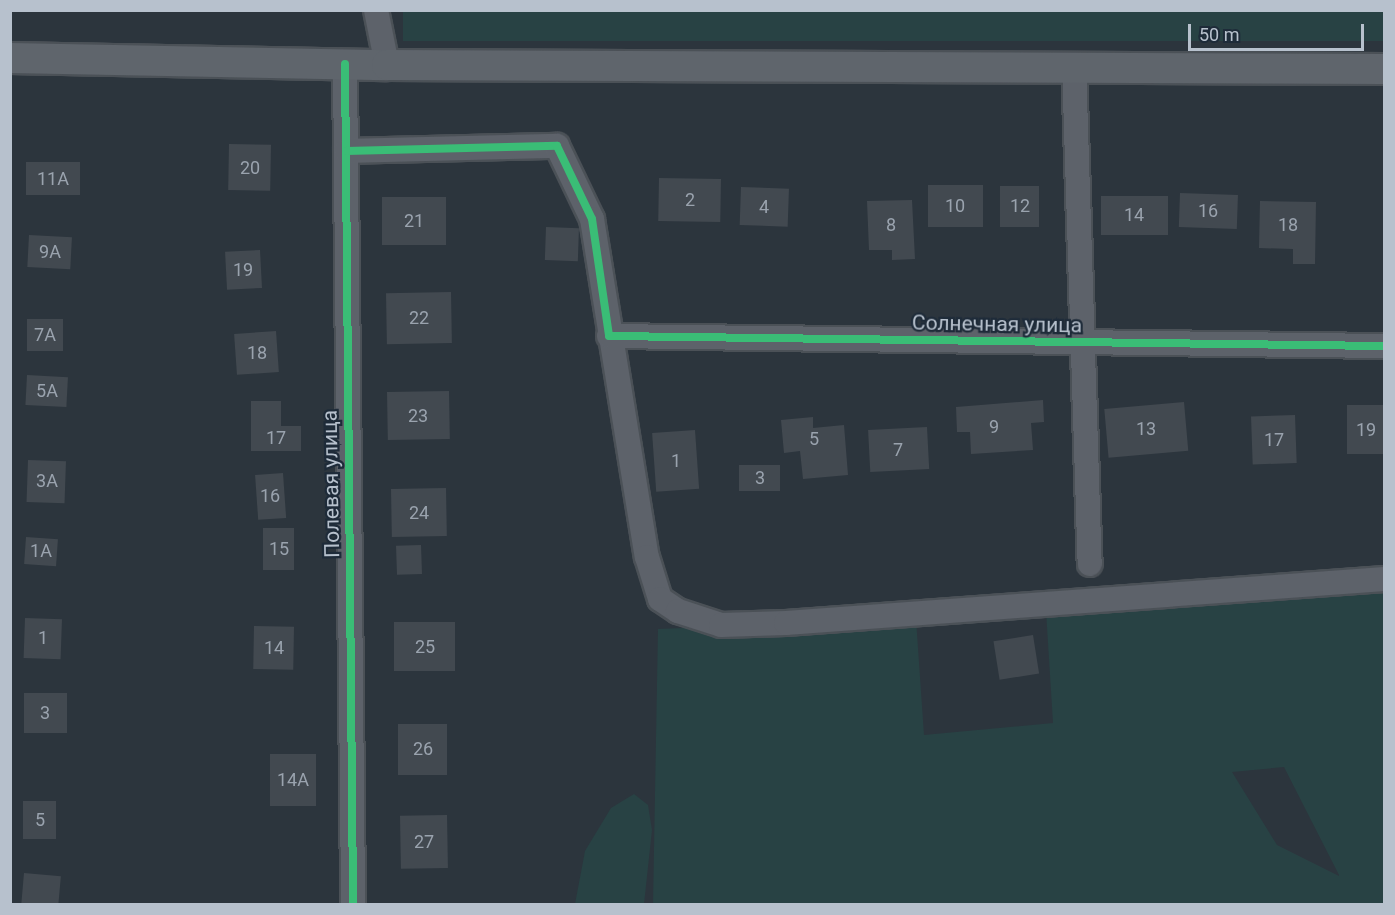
<!DOCTYPE html>
<meta charset="utf-8">
<style>
body{margin:0}
#map{position:relative;width:1395px;height:915px;overflow:hidden;background:#2c353d;font-family:Roboto,sans-serif}
div>[style]{position:absolute}
[style*='--x']{left:calc(var(--x)*1px);top:calc(var(--y)*1px);width:calc(var(--w)*1px);rotate:calc(var(--a)*1deg)}
.green>*{inset:0;background:#284244;transform-origin:0 0}
.building>*{inset:0;background:#424950;transform-origin:0 0}
.roads{filter:drop-shadow(2px 0 #4b5157) drop-shadow(-2px 0 #4b5157) drop-shadow(0 2px #4b5157) drop-shadow(0 -2px #4b5157)}
.minor>*{height:24px;margin:-12px;padding:0 12px;transform-origin:12px;border-radius:12px;background:#5d626a}
.major>*{height:30px;margin:-15px;padding:0 15px;transform-origin:15px;border-radius:15px;background:#5f656c}
.cycleway>*{height:8px;margin:-4px;padding:0 4px;transform-origin:4px;border-radius:4px;background:#3abd76}
span{translate:-50% -50%;white-space:nowrap;text-align:center;line-height:1.15;-webkit-text-stroke:4.5px #1e2b39;paint-order:stroke}
.number-label{font-size:18px;color:#9aa3ae}
.number-label span{-webkit-text-stroke-width:0}
.street-label{font-size:21px;color:#b7c1cd}
.frame{position:absolute;inset:0;border:12px solid #b7c1cd;pointer-events:none}
.scale{position:absolute;left:1188px;top:24px;width:176px;height:27px;box-sizing:border-box;border:3px solid #b7c1cd;border-top:0;padding-left:8px;font-size:18px;line-height:21px;white-space:nowrap;color:#b7c1cd;-webkit-text-stroke:4px #1e2b39;paint-order:stroke}
</style>
<div id="map">
<div class="green">
<div style="left:403px;top:10px;width:981px;height:31px"></div>
<div style="clip-path:polygon(evenodd,1384px 590px,1384px 904px,653px 904px,658px 629px,916px 619px,924px 735px,1053px 723px,1046px 611px,1384px 590px,1284px 767px,1339px 875px,1339px 876px,1277px 845px,1232px 772px,1284px 767px)"></div>
<div style="clip-path:polygon(634px 794px,648px 805px,652px 830px,644px 904px,575px 904px,585px 851px,611px 808px)"></div>
</div>
<div class="building">
<div style="left:229px;top:144px;width:42px;height:46px;rotate:1deg"></div>
<div style="left:26px;top:162px;width:54px;height:33px"></div>
<div style="left:659px;top:178px;width:62px;height:43px;rotate:1deg"></div>
<div style="left:928px;top:185px;width:55px;height:42px"></div>
<div style="left:1000px;top:186px;width:39px;height:41px"></div>
<div style="left:741px;top:187px;width:48px;height:38px;rotate:2deg"></div>
<div style="left:1180px;top:193px;width:58px;height:34px;rotate:2deg"></div>
<div style="left:1101px;top:196px;width:67px;height:39px"></div>
<div style="left:382px;top:197px;width:64px;height:48px"></div>
<div style="clip-path:polygon(912px 200px,915px 259px,892px 260px,892px 250px,869px 250px,867px 201px)"></div>
<div style="clip-path:polygon(1260px 201px,1316px 202px,1315px 264px,1293px 264px,1293px 249px,1259px 248px)"></div>
<div style="left:546px;top:227px;width:33px;height:33px;rotate:2deg"></div>
<div style="left:29px;top:235px;width:43px;height:32px;rotate:3deg"></div>
<div style="left:260px;top:250px;width:38px;height:35px;rotate:87deg"></div>
<div style="left:451px;top:292px;width:51px;height:65px;rotate:89deg"></div>
<div style="left:63px;top:319px;width:32px;height:36px;rotate:90deg"></div>
<div style="left:276px;top:331px;width:41px;height:42px;rotate:86deg"></div>
<div style="left:27px;top:375px;width:41px;height:30px;rotate:3deg"></div>
<div style="left:449px;top:391px;width:48px;height:62px;rotate:89deg"></div>
<div style="clip-path:polygon(1043px 400px,1044px 422px,1031px 423px,1033px 450px,971px 454px,970px 432px,957px 432px,956px 407px)"></div>
<div style="clip-path:polygon(251px 401px,281px 401px,281px 426px,301px 426px,301px 451px,251px 451px)"></div>
<div style="left:1184px;top:402px;width:49px;height:80px;rotate:85deg"></div>
<div style="left:1384px;top:405px;width:49px;height:37px;rotate:90deg"></div>
<div style="left:1295px;top:415px;width:48px;height:44px;rotate:88deg"></div>
<div style="clip-path:polygon(813px 417px,813px 428px,844px 425px,848px 475px,803px 479px,800px 451px,784px 453px,781px 420px)"></div>
<div style="left:927px;top:427px;width:42px;height:59px;rotate:87deg"></div>
<div style="left:695px;top:430px;width:59px;height:43px;rotate:86deg"></div>
<div style="left:28px;top:460px;width:38px;height:42px;rotate:2deg"></div>
<div style="left:739px;top:465px;width:41px;height:26px"></div>
<div style="left:283px;top:473px;width:45px;height:28px;rotate:86deg"></div>
<div style="left:446px;top:488px;width:48px;height:55px;rotate:89deg"></div>
<div style="left:263px;top:528px;width:31px;height:42px"></div>
<div style="left:26px;top:537px;width:32px;height:27px;rotate:4deg"></div>
<div style="left:421px;top:545px;width:29px;height:25px;rotate:88deg"></div>
<div style="left:25px;top:618px;width:37px;height:40px;rotate:2deg"></div>
<div style="left:455px;top:622px;width:49px;height:61px;rotate:90deg"></div>
<div style="left:254px;top:626px;width:40px;height:43px;rotate:1deg"></div>
<div style="left:1033px;top:635px;width:39px;height:40px;rotate:81deg"></div>
<div style="left:24px;top:693px;width:43px;height:40px"></div>
<div style="left:398px;top:724px;width:49px;height:51px"></div>
<div style="left:270px;top:754px;width:46px;height:52px"></div>
<div style="left:23px;top:801px;width:33px;height:38px"></div>
<div style="left:447px;top:815px;width:53px;height:47px;rotate:89deg"></div>
<div style="left:24px;top:873px;width:37px;height:31px;rotate:5deg"></div>
</div>
<div class="roads">
<div class="minor">
<div style="--x:376;--y:10;--w:56;--a:78.7"></div>
<div style="--x:345;--y:64;--w:840;--a:89.45"></div>
<div style="--x:1074;--y:65;--w:499;--a:88.2"></div>
<div style="--x:346;--y:151;--w:211;--a:-1.4"></div>
<div style="--x:557;--y:146;--w:81;--a:64.4"></div>
<div style="--x:592;--y:219;--w:342;--a:80.8"></div>
<div style="--x:647;--y:557;--w:44;--a:72.8"></div>
<div style="--x:660;--y:599;--w:22;--a:34"></div>
<div style="--x:678;--y:611;--w:45;--a:18"></div>
<div style="--x:721;--y:625;--w:65;--a:-1.8"></div>
<div style="--x:786;--y:623;--w:600;--a:-4.21"></div>
<div style="--x:609;--y:336;--w:775;--a:0.74"></div>
</div>
<div class="major">
<div style="--x:10;--y:58;--w:377;--a:1.1"></div>
<div style="--x:387;--y:65;--w:997;--a:0.23"></div>
</div>
</div>
<div class="cycleway">
<div style="--x:345;--y:64;--w:840;--a:89.45"></div>
<div style="--x:346;--y:151;--w:211;--a:-1.4"></div>
<div style="--x:557;--y:146;--w:81;--a:64.4"></div>
<div style="--x:592;--y:219;--w:118;--a:81.7"></div>
<div style="--x:609;--y:336;--w:775;--a:0.74"></div>
</div>
<div class="number-label">
<span style="left:250px;top:168px">20</span>
<span style="left:53px;top:179px">11А</span>
<span style="left:690px;top:200px">2</span>
<span style="left:955px;top:206px">10</span>
<span style="left:1020px;top:206px">12</span>
<span style="left:764px;top:207px">4</span>
<span style="left:1208px;top:211px">16</span>
<span style="left:1134px;top:215px">14</span>
<span style="left:414px;top:221px">21</span>
<span style="left:891px;top:225px">8</span>
<span style="left:1288px;top:225px">18</span>
<span style="left:50px;top:252px">9А</span>
<span style="left:243px;top:270px">19</span>
<span style="left:419px;top:318px">22</span>
<span style="left:45px;top:335px">7А</span>
<span style="left:257px;top:353px">18</span>
<span style="left:47px;top:391px">5А</span>
<span style="left:418px;top:416px">23</span>
<span style="left:994px;top:427px">9</span>
<span style="left:1146px;top:429px">13</span>
<span style="left:1366px;top:430px">19</span>
<span style="left:276px;top:438px">17</span>
<span style="left:814px;top:439px">5</span>
<span style="left:1274px;top:440px">17</span>
<span style="left:898px;top:450px">7</span>
<span style="left:676px;top:461px">1</span>
<span style="left:760px;top:478px">3</span>
<span style="left:47px;top:481px">3А</span>
<span style="left:270px;top:496px">16</span>
<span style="left:419px;top:513px">24</span>
<span style="left:279px;top:549px">15</span>
<span style="left:41px;top:551px">1А</span>
<span style="left:43px;top:638px">1</span>
<span style="left:425px;top:647px">25</span>
<span style="left:274px;top:648px">14</span>
<span style="left:45px;top:713px">3</span>
<span style="left:423px;top:749px">26</span>
<span style="left:293px;top:780px">14А</span>
<span style="left:40px;top:820px">5</span>
<span style="left:424px;top:842px">27</span>
</div>
<div class="street-label">
<span style="left:997px;top:324px;rotate:1deg">Солнечная улица</span>
<span style="left:331px;top:484px;rotate:-91deg">Полевая улица</span>
</div>
<div class="frame"></div>
<div class="scale">50 m</div>
</div>
